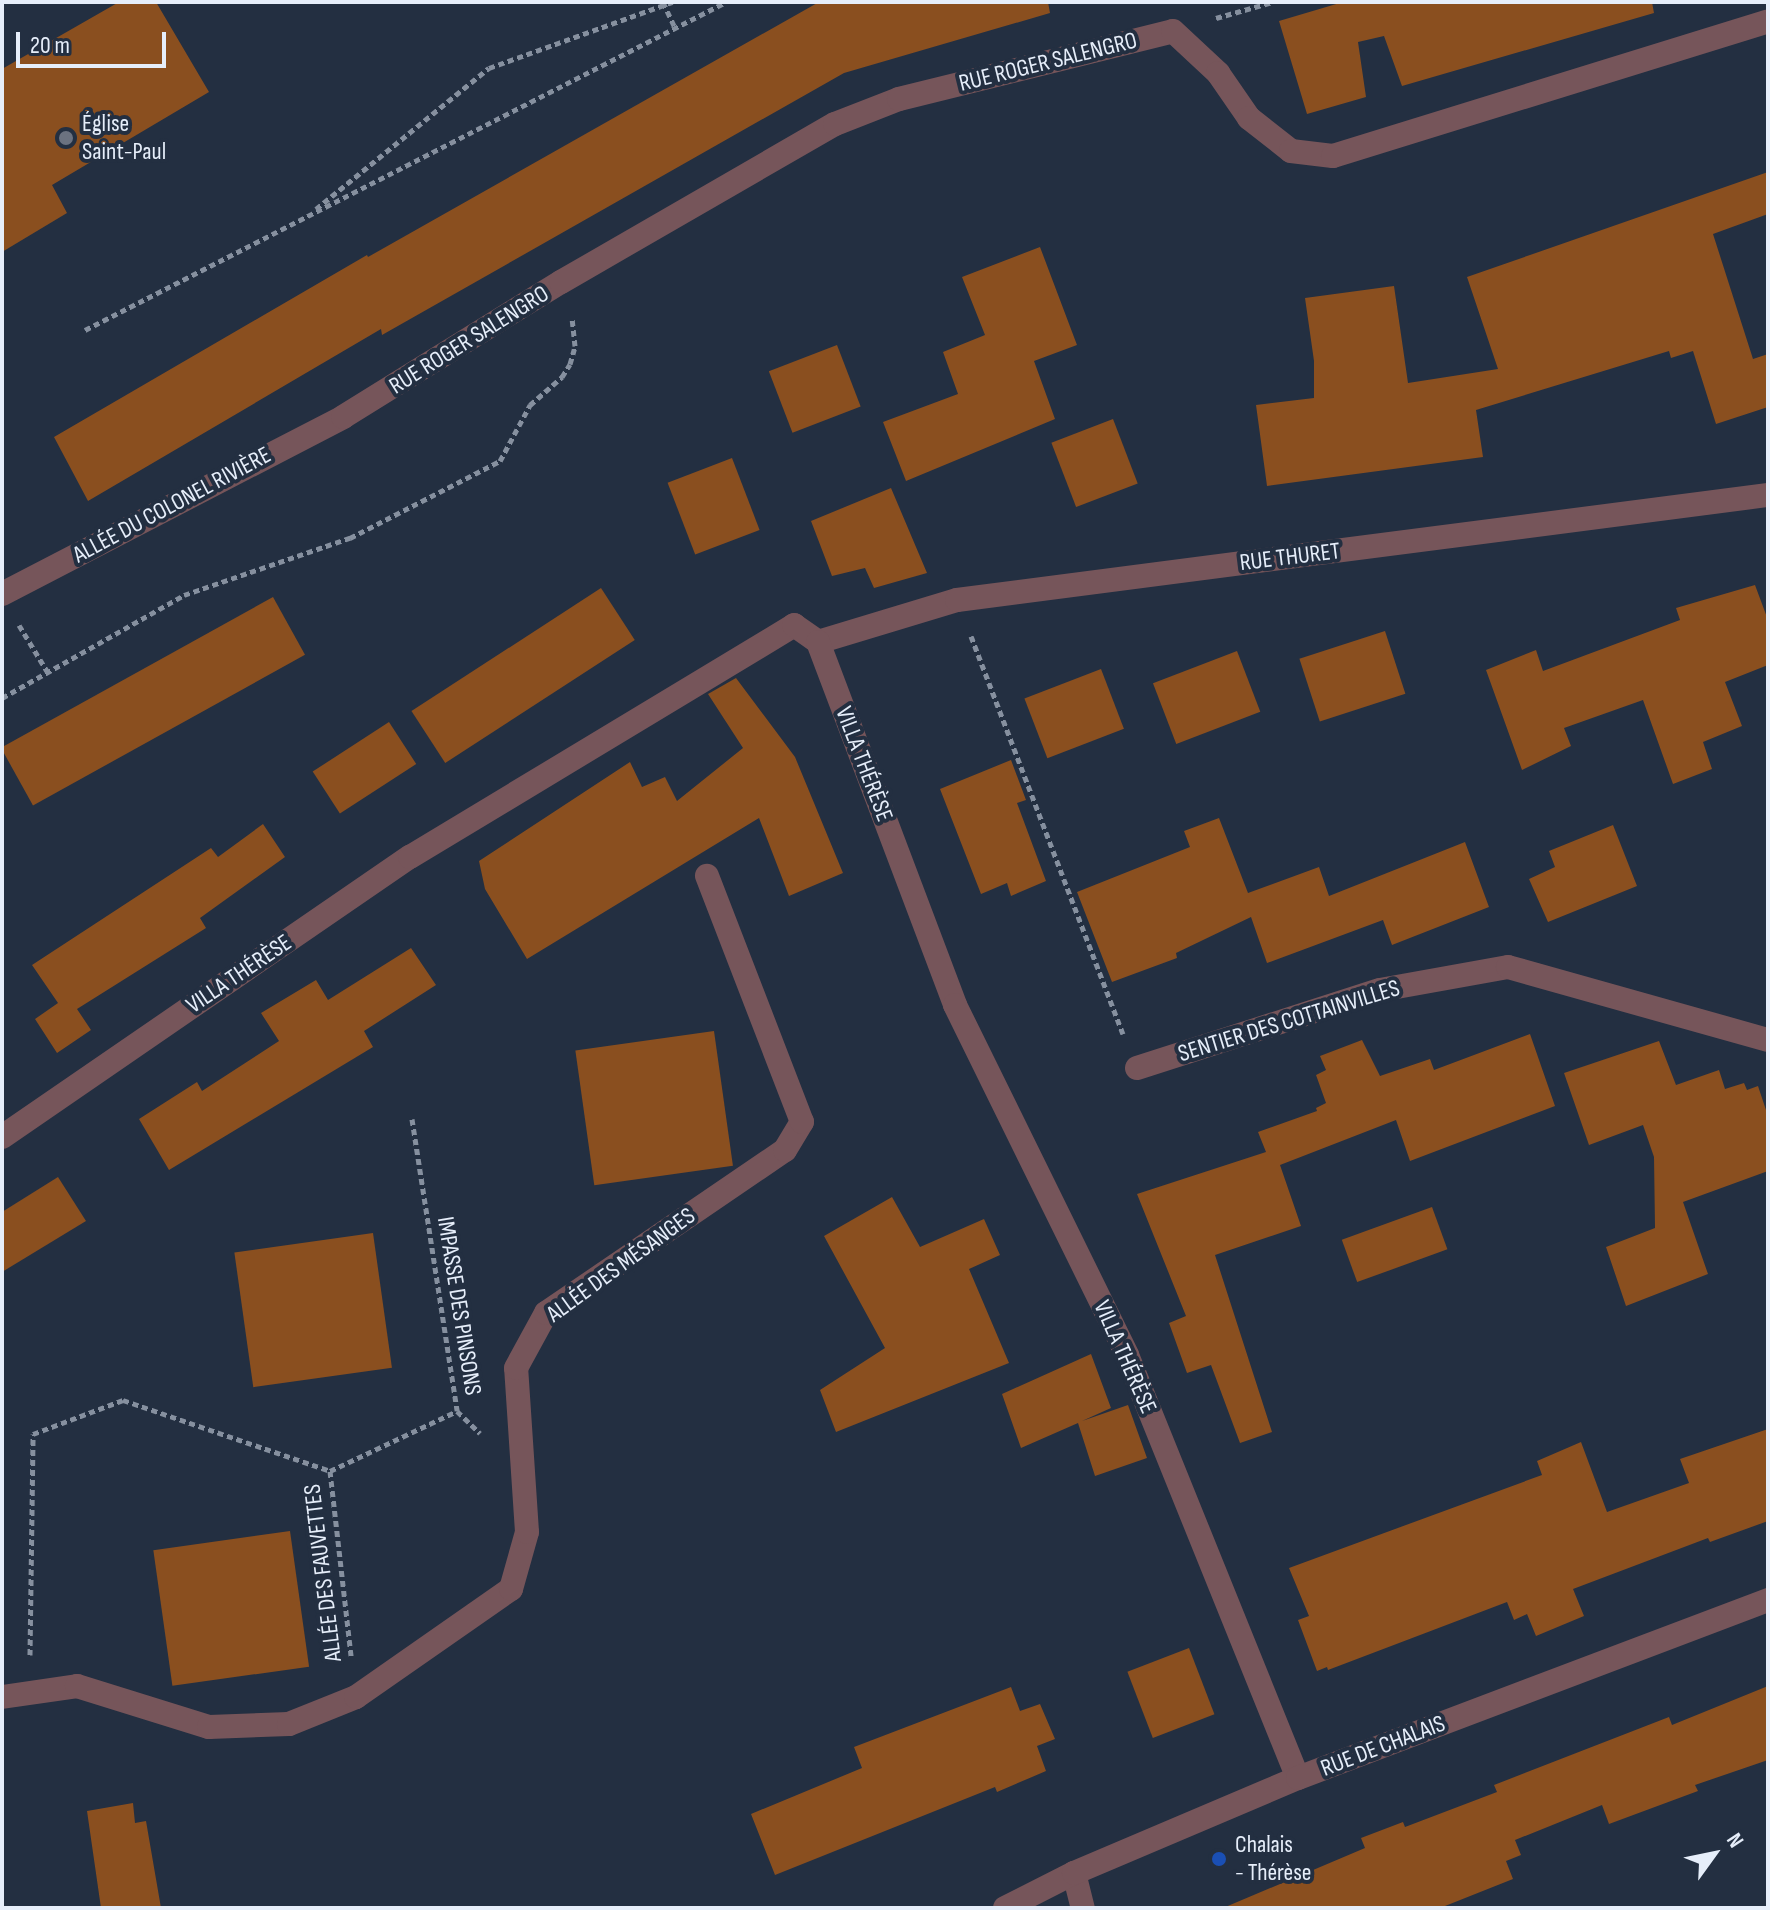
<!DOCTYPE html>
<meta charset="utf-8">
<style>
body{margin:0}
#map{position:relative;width:1770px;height:1910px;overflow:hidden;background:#232f41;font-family:"Sofia Sans Condensed",sans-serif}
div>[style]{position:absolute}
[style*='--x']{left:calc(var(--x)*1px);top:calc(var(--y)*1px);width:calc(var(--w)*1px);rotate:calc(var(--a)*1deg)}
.building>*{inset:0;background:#8a4f1f;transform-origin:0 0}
.path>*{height:5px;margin-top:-2.5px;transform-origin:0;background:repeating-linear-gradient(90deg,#86909f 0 6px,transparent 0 10px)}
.street>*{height:24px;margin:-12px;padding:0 12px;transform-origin:12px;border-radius:12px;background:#76555a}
.dots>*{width:22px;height:22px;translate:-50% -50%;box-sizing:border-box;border:4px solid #232f41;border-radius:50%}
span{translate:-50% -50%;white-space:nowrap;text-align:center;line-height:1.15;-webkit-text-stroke:8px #232f41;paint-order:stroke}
.street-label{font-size:24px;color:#e6eefa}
.poi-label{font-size:24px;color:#e6eefa}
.left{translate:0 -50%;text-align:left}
.frame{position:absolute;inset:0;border:4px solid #e6eefa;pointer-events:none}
.north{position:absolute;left:1674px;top:1814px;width:80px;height:80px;-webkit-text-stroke:6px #232f41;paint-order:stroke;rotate:57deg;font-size:22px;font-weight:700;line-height:32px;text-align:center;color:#e6eefa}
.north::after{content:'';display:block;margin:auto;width:28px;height:36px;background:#e6eefa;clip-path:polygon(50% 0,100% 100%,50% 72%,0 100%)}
.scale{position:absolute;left:16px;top:32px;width:150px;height:36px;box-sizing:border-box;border:4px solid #e6eefa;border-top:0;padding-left:10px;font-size:24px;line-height:28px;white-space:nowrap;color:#e6eefa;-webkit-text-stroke:6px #232f41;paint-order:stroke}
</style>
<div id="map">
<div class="building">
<div style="clip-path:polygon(119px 2px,156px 2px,209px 92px,52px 185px,67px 213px,2px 252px,2px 69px)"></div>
<div style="clip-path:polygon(819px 2px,1048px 2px,1050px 13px,844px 73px,382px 335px,381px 329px,88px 501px,54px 437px,367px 255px,368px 257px)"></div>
<div style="clip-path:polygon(1343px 2px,1652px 2px,1654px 13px,1402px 86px,1384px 36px,1358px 42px,1366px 97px,1307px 114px,1279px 21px)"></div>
<div style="clip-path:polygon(1768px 172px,1768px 214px,1713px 234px,1753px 359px,1768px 354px,1768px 407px,1716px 424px,1693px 351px,1671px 358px,1669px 351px,1476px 410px,1483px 457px,1267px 486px,1256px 405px,1314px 398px,1314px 361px,1305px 298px,1394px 286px,1408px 383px,1498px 369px,1467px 277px)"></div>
<div style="clip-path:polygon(1040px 247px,1077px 345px,1034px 361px,1055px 419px,906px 481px,883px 422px,958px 394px,943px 352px,985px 335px,962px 277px)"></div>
<div style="left:837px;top:345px;width:66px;height:73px;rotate:69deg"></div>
<div style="left:1113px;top:419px;width:69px;height:66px;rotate:69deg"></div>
<div style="left:732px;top:458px;width:77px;height:69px;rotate:69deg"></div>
<div style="clip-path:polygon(891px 488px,927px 573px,874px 588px,865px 568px,832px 576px,811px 521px)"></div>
<div style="clip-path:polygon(1755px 585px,1768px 620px,1768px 665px,1725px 682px,1742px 726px,1703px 742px,1712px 769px,1673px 784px,1643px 700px,1564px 728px,1571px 746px,1522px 770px,1486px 670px,1536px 650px,1543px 671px,1680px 620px,1676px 608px)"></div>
<div style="left:601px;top:588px;width:62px;height:226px;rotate:57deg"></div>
<div style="left:273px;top:597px;width:66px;height:311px;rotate:61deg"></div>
<div style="left:1385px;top:631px;width:66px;height:90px;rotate:72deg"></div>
<div style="left:1237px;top:651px;width:65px;height:90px;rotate:69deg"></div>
<div style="left:1101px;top:669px;width:64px;height:82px;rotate:69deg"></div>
<div style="clip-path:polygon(736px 678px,795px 757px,843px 873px,789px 896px,759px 818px,527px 959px,485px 889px,479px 861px,630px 762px,642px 787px,665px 777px,677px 801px,743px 748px,708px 694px)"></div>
<div style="left:389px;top:722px;width:50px;height:91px;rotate:57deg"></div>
<div style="clip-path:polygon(1011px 760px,1026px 800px,1017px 803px,1046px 881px,1011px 896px,1007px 883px,981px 894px,940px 789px)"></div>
<div style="clip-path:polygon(1219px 818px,1248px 893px,1319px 867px,1329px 896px,1465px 842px,1489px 907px,1392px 945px,1383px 920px,1267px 963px,1251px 917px,1176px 953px,1177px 958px,1112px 982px,1077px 892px,1190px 847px,1184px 831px)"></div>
<div style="clip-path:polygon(263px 824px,285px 857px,200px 918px,206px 928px,77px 1009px,91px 1030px,57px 1053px,35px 1019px,58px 1003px,32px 965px,211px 848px,218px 857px)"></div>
<div style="clip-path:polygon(1613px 825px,1637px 886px,1548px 922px,1529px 879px,1555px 867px,1549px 851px)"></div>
<div style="clip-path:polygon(411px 948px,436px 985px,364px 1031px,373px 1047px,169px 1170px,139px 1119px,197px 1082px,202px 1091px,279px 1041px,261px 1013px,316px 980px,328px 1000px)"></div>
<div style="left:714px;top:1031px;width:136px;height:140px;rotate:82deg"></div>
<div style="clip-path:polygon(1530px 1034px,1555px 1106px,1410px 1161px,1396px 1120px,1280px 1165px,1301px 1226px,1215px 1255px,1272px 1432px,1240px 1443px,1211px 1365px,1187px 1373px,1169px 1323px,1186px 1316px,1137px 1194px,1266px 1152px,1258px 1132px,1317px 1111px,1316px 1108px,1326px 1103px,1316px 1075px,1326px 1070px,1320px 1056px,1362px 1040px,1380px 1076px,1430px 1059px,1434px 1070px)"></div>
<div style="clip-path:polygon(1659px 1041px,1676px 1085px,1719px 1070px,1725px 1089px,1744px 1083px,1747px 1090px,1758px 1086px,1768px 1116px,1768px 1171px,1683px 1202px,1708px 1274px,1626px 1306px,1606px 1247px,1655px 1228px,1654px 1157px,1643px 1125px,1589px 1145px,1564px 1073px)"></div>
<div style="clip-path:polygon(58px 1177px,86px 1221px,2px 1272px,2px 1212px)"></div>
<div style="clip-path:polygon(892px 1197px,920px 1247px,984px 1219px,1000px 1255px,969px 1269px,1009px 1363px,836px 1432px,820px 1390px,885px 1348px,824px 1236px)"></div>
<div style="left:1432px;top:1207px;width:45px;height:96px;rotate:70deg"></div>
<div style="left:373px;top:1233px;width:136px;height:140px;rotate:82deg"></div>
<div style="clip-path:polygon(1091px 1354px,1111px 1408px,1082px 1421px,1128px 1405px,1147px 1458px,1095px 1476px,1078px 1423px,1021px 1448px,1002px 1394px)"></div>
<div style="clip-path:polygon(1768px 1429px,1768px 1521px,1710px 1542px,1708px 1538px,1573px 1589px,1584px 1616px,1536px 1636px,1527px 1614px,1514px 1620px,1507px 1602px,1328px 1670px,1327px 1667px,1317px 1671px,1298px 1620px,1309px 1616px,1289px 1568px,1542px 1475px,1537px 1461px,1581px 1442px,1607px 1512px,1689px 1483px,1680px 1459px)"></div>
<div style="left:290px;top:1531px;width:137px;height:138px;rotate:82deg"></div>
<div style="left:1189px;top:1648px;width:71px;height:66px;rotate:69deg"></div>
<div style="clip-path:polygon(1768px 1686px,1768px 1760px,1695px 1785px,1698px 1791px,1609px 1824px,1602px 1805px,1515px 1840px,1521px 1855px,1506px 1861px,1513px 1879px,1440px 1908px,1223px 1908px,1365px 1848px,1361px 1838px,1403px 1822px,1405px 1827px,1497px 1792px,1494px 1785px,1669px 1717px,1672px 1725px)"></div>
<div style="clip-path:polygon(1011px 1687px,1020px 1711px,1040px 1704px,1055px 1739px,1037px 1746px,1046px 1771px,997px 1792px,995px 1787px,775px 1875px,751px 1814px,862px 1768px,854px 1747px)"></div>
<div style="clip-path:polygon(133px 1803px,135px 1823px,146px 1821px,161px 1908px,101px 1908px,87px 1811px)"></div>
</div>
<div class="path">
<div style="--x:663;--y:2;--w:29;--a:65"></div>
<div style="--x:1216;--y:18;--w:58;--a:-15.9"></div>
<div style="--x:316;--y:209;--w:223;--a:-39.2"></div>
<div style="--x:489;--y:68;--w:195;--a:-19.8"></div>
<div style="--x:85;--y:330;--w:720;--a:-27.1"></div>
<div style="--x:19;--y:625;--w:54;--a:58.7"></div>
<div style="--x:971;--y:636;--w:426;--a:69.1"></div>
<div style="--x:2;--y:698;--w:209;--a:-29.5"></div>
<div style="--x:184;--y:595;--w:176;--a:-19"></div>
<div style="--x:350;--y:538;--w:169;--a:-27.2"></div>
<div style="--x:500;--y:461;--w:64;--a:-61.8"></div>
<div style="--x:530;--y:405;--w:43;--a:-41.2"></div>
<div style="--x:562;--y:377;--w:15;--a:-58"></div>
<div style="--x:570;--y:364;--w:19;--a:-74"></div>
<div style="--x:575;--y:346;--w:28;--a:-96"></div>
<div style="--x:412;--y:1119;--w:295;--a:81.2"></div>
<div style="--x:457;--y:1411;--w:32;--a:44"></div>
<div style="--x:330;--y:1471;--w:140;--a:-25.3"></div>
<div style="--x:30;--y:1655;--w:221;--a:-89.2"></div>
<div style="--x:33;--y:1434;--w:96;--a:-20.7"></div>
<div style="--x:123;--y:1400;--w:219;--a:18.9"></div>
<div style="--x:330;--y:1471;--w:186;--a:83.5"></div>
</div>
<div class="street">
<div style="--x:2;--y:594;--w:384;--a:-27.4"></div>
<div style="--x:343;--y:417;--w:256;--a:-31.8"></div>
<div style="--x:561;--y:282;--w:316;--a:-30"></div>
<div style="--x:835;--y:124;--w:69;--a:-21.3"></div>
<div style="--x:899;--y:99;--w:282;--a:-13.9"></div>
<div style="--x:1173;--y:31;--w:62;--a:43"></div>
<div style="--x:1218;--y:73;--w:55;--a:55.4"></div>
<div style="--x:1249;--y:118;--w:53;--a:38.2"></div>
<div style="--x:1291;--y:151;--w:42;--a:6.8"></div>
<div style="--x:1333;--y:156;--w:455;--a:-17.2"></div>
<div style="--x:818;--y:642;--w:145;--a:-16.8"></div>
<div style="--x:957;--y:600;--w:818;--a:-7.38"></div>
<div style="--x:1137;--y:1068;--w:255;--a:-17.8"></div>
<div style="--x:1380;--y:990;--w:130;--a:-10.2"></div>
<div style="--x:1508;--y:967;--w:270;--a:15.7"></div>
<div style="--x:2;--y:1137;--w:495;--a:-34.5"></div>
<div style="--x:410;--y:857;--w:449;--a:-31.1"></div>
<div style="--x:794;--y:625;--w:29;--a:35"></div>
<div style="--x:818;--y:642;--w:388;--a:69.3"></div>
<div style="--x:955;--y:1005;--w:390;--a:63.8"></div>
<div style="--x:1127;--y:1355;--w:456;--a:68"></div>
<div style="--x:2;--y:1697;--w:76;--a:-8.3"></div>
<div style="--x:77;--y:1686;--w:138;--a:17.3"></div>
<div style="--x:209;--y:1727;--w:80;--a:-2.1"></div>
<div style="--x:289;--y:1724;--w:72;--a:-21.9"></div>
<div style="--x:356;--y:1697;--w:189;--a:-34.9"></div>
<div style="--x:511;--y:1589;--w:59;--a:-74.3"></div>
<div style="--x:527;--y:1532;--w:164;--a:-93.8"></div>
<div style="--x:516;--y:1368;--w:63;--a:-61.4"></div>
<div style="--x:546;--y:1313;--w:289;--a:-34.3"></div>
<div style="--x:785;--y:1150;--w:33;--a:-59"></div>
<div style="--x:802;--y:1122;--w:264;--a:-111.1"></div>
<div style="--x:1074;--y:1873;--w:36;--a:76"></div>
<div style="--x:1005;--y:1908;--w:77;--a:-26.9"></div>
<div style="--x:1074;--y:1873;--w:243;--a:-23"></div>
<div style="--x:1298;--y:1778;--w:503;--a:-20.74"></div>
</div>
<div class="dots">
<div style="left:66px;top:138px;background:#6b7280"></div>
<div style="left:1219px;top:1859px;background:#1a4fb4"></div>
</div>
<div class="street-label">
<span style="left:1048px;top:62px;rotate:-14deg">RUE ROGER SALENGRO</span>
<span style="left:469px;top:340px;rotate:-32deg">RUE ROGER SALENGRO</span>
<span style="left:172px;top:505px;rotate:-28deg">ALLÉE DU COLONEL RIVIÈRE</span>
<span style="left:1290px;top:557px;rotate:-7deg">RUE THURET</span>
<span style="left:864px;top:764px;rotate:69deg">VILLA THÉRÈSE</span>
<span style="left:239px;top:974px;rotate:-34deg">VILLA THÉRÈSE</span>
<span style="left:1289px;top:1021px;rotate:-17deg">SENTIER DES COTTAINVILLES</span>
<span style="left:621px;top:1265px;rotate:-36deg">ALLÉE DES MÉSANGES</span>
<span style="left:459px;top:1306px;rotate:81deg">IMPASSE DES PINSONS</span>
<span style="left:1125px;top:1357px;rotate:66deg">VILLA THÉRÈSE</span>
<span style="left:323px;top:1573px;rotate:-97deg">ALLÉE DES FAUVETTES</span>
<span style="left:1383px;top:1746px;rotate:-21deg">RUE DE CHALAIS</span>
</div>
<div class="poi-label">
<span class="left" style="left:82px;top:138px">Église<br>Saint-Paul</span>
<span class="left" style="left:1235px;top:1859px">Chalais<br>- Thérèse</span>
</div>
<div class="frame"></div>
<div class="north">N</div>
<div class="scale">20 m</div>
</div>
